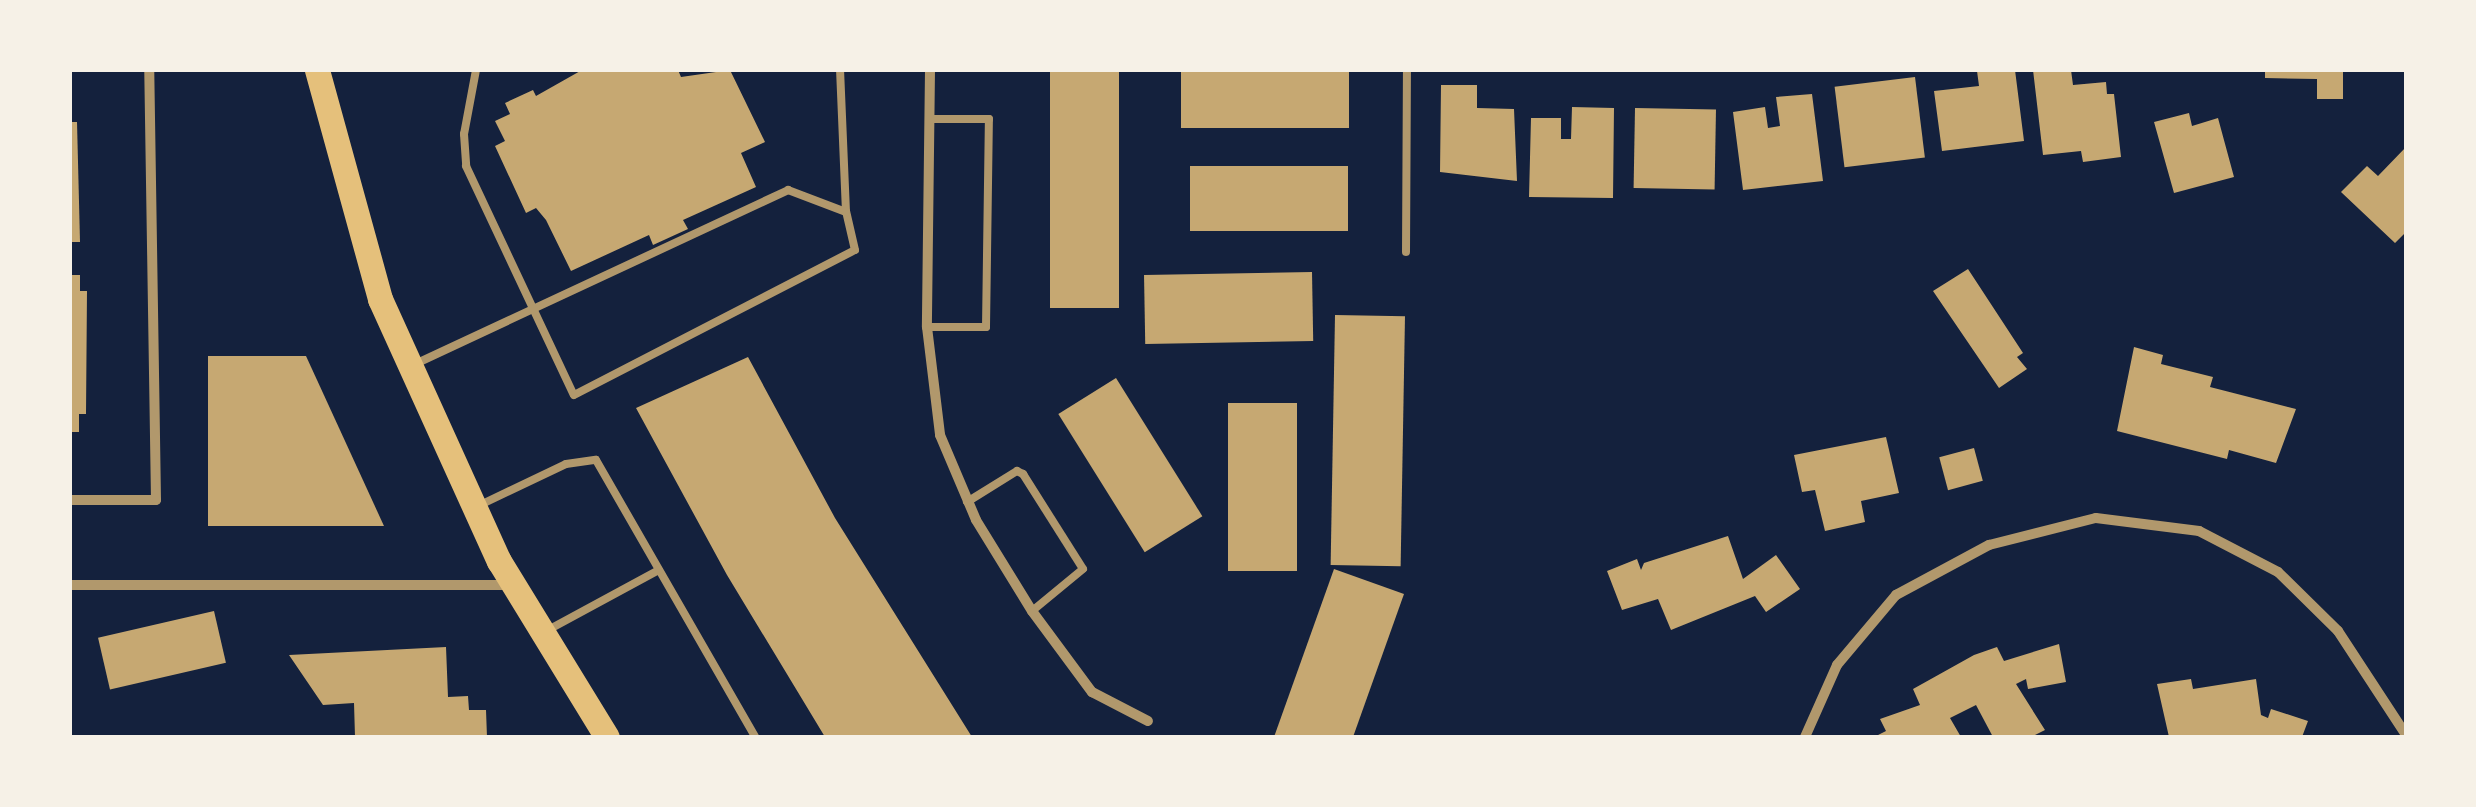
<!DOCTYPE html>
<style>
body{margin:0}
#map{position:relative;width:2476px;height:807px;overflow:hidden;background:#14213d;font-family:Rubik,sans-serif}
div>[style]{position:absolute}
[style*='--x']{left:calc(var(--x)*1px);top:calc(var(--y)*1px);width:calc(var(--w)*1px);rotate:calc(var(--a)*1deg)}
.building>*{inset:0;background:#c6a872;transform-origin:0 0}
.service>*{height:8px;margin:-4px;padding:0 4px;transform-origin:4px;border-radius:4px;background:#b1986c}
.minor>*{height:10px;margin:-5px;padding:0 5px;transform-origin:5px;border-radius:5px;background:#b1986c}
.primary>*{height:25px;margin:-12.5px;padding:0 12.5px;transform-origin:12.5px;border-radius:12.5px;background:#e5c07b}
span{translate:-50% -50%;white-space:nowrap;text-align:center;line-height:1.15;-webkit-text-stroke:8px #f6f1e7;paint-order:stroke}
.frame{position:absolute;inset:0;border:72px solid #f6f1e7;pointer-events:none}
</style>
<div id="map">
<div class="building">
<div style="clip-path:polygon(582px 70px,678px 70px,681px 77px,730px 70px,765px 142px,741px 153px,756px 187px,683px 220px,688px 229px,653px 245px,649px 235px,571px 271px,546px 220px,536px 208px,526px 213px,495px 146px,505px 141px,495px 121px,510px 114px,505px 103px,533px 90px,536px 96px)"></div>
<div style="left:1050px;top:70px;width:69px;height:238px"></div>
<div style="left:1181px;top:70px;width:168px;height:58px"></div>
<div style="clip-path:polygon(2015px 70px,2024px 141px,1942px 151px,1934px 91px,1979px 86px,1977px 71px)"></div>
<div style="clip-path:polygon(2033px 70px,2071px 70px,2073px 85px,2106px 82px,2107px 94px,2114px 94px,2121px 157px,2083px 162px,2081px 151px,2043px 155px)"></div>
<div style="clip-path:polygon(2265px 70px,2343px 70px,2343px 99px,2317px 99px,2317px 79px,2265px 78px)"></div>
<div style="left:1915px;top:77px;width:81px;height:81px;rotate:83deg"></div>
<div style="clip-path:polygon(1441px 85px,1477px 85px,1477px 108px,1514px 109px,1517px 181px,1440px 172px)"></div>
<div style="clip-path:polygon(1812px 94px,1823px 181px,1743px 190px,1733px 112px,1765px 107px,1768px 128px,1780px 126px,1776px 97px)"></div>
<div style="clip-path:polygon(1572px 107px,1614px 108px,1613px 198px,1529px 197px,1531px 118px,1561px 118px,1561px 139px,1571px 139px)"></div>
<div style="left:1635px;top:108px;width:81px;height:80px;rotate:1deg"></div>
<div style="clip-path:polygon(2189px 113px,2192px 126px,2218px 118px,2234px 177px,2174px 193px,2154px 122px)"></div>
<div style="clip-path:polygon(70px 122px,77px 122px,80px 242px,70px 242px)"></div>
<div style="clip-path:polygon(2406px 147px,2406px 232px,2395px 243px,2341px 192px,2367px 166px,2378px 176px)"></div>
<div style="left:1348px;top:166px;width:65px;height:158px;rotate:90deg"></div>
<div style="clip-path:polygon(1968px 269px,2023px 353px,2017px 357px,2027px 369px,1999px 388px,1933px 291px)"></div>
<div style="left:1312px;top:272px;width:69px;height:168px;rotate:89deg"></div>
<div style="clip-path:polygon(70px 275px,80px 275px,80px 291px,87px 291px,86px 414px,79px 414px,79px 432px,70px 432px)"></div>
<div style="left:1335px;top:315px;width:70px;height:250px;rotate:1deg"></div>
<div style="clip-path:polygon(2134px 347px,2163px 355px,2161px 364px,2213px 377px,2210px 387px,2296px 409px,2276px 463px,2229px 450px,2227px 459px,2117px 431px)"></div>
<div style="clip-path:polygon(208px 356px,306px 356px,384px 526px,208px 526px)"></div>
<div style="clip-path:polygon(748px 357px,835px 518px,972px 737px,825px 737px,727px 575px,636px 408px)"></div>
<div style="left:1116px;top:378px;width:163px;height:68px;rotate:58deg"></div>
<div style="left:1297px;top:403px;width:168px;height:69px;rotate:90deg"></div>
<div style="clip-path:polygon(1886px 437px,1899px 493px,1861px 501px,1865px 522px,1825px 531px,1815px 490px,1802px 492px,1794px 455px)"></div>
<div style="left:1974px;top:448px;width:34px;height:36px;rotate:75deg"></div>
<div style="clip-path:polygon(1728px 536px,1743px 579px,1776px 555px,1800px 589px,1766px 612px,1755px 596px,1671px 630px,1658px 599px,1622px 610px,1607px 571px,1637px 559px,1641px 570px,1644px 563px)"></div>
<div style="clip-path:polygon(1334px 569px,1404px 594px,1353px 737px,1274px 737px)"></div>
<div style="left:214px;top:611px;width:53px;height:119px;rotate:77deg"></div>
<div style="clip-path:polygon(2059px 644px,2066px 682px,2028px 689px,2026px 679px,2016px 684px,2045px 730px,2031px 737px,1993px 737px,1976px 705px,1950px 718px,1961px 737px,1874px 737px,1886px 731px,1880px 719px,1920px 705px,1913px 689px,1974px 655px,1997px 647px,2004px 661px)"></div>
<div style="clip-path:polygon(446px 647px,448px 697px,468px 696px,469px 710px,486px 710px,487px 737px,355px 737px,354px 703px,323px 705px,289px 655px)"></div>
<div style="clip-path:polygon(2191px 679px,2193px 689px,2256px 679px,2261px 715px,2268px 718px,2271px 709px,2308px 721px,2302px 737px,2169px 737px,2157px 684px)"></div>
</div>
<div class="service">
<div style="--x:476;--y:70;--w:65;--a:100.6"></div>
<div style="--x:464;--y:134;--w:32;--a:86"></div>
<div style="--x:466;--y:166;--w:253;--a:64.8"></div>
<div style="--x:574;--y:395;--w:316;--a:-27.3"></div>
<div style="--x:855;--y:250;--w:39;--a:-103"></div>
<div style="--x:846;--y:212;--w:142;--a:-92.4"></div>
<div style="--x:1406;--y:252;--w:182;--a:-89.7"></div>
<div style="--x:927;--y:327;--w:59;--a:0"></div>
<div style="--x:986;--y:327;--w:208;--a:-89.2"></div>
<div style="--x:989;--y:119;--w:58;--a:180"></div>
<div style="--x:413;--y:365;--w:414;--a:-25"></div>
<div style="--x:788;--y:190;--w:62;--a:20.8"></div>
<div style="--x:967;--y:502;--w:59;--a:-31.8"></div>
<div style="--x:1017;--y:471;--w:7;--a:27"></div>
<div style="--x:1023;--y:474;--w:112;--a:57.7"></div>
<div style="--x:1083;--y:569;--w:66;--a:140.5"></div>
<div style="--x:480;--y:505;--w:95;--a:-25.5"></div>
<div style="--x:566;--y:464;--w:30;--a:-8"></div>
<div style="--x:596;--y:460;--w:319;--a:60.1"></div>
<div style="--x:548;--y:630;--w:126;--a:-28.4"></div>
</div>
<div class="minor">
<div style="--x:930;--y:70;--w:257;--a:90.7"></div>
<div style="--x:927;--y:327;--w:109;--a:83.1"></div>
<div style="--x:940;--y:435;--w:92;--a:67"></div>
<div style="--x:976;--y:520;--w:107;--a:58.4"></div>
<div style="--x:1032;--y:611;--w:101;--a:53.5"></div>
<div style="--x:1092;--y:692;--w:63;--a:27.4"></div>
<div style="--x:70;--y:500;--w:86;--a:0"></div>
<div style="--x:156;--y:500;--w:430;--a:-90.9"></div>
<div style="--x:70;--y:585;--w:439;--a:0"></div>
<div style="--x:1805;--y:737;--w:79;--a:-66"></div>
<div style="--x:1837;--y:665;--w:92;--a:-49.9"></div>
<div style="--x:1896;--y:595;--w:106;--a:-28.3"></div>
<div style="--x:1989;--y:545;--w:110;--a:-14.2"></div>
<div style="--x:2096;--y:518;--w:104;--a:7.2"></div>
<div style="--x:2199;--y:531;--w:89;--a:27.4"></div>
<div style="--x:2278;--y:572;--w:84;--a:44.5"></div>
<div style="--x:2338;--y:631;--w:124;--a:56.8"></div>
</div>
<div class="primary">
<div style="--x:317;--y:70;--w:238;--a:74.6"></div>
<div style="--x:380;--y:299;--w:288;--a:65.6"></div>
<div style="--x:499;--y:561;--w:206;--a:58.5"></div>
</div>
<div class="frame"></div>
</div>
